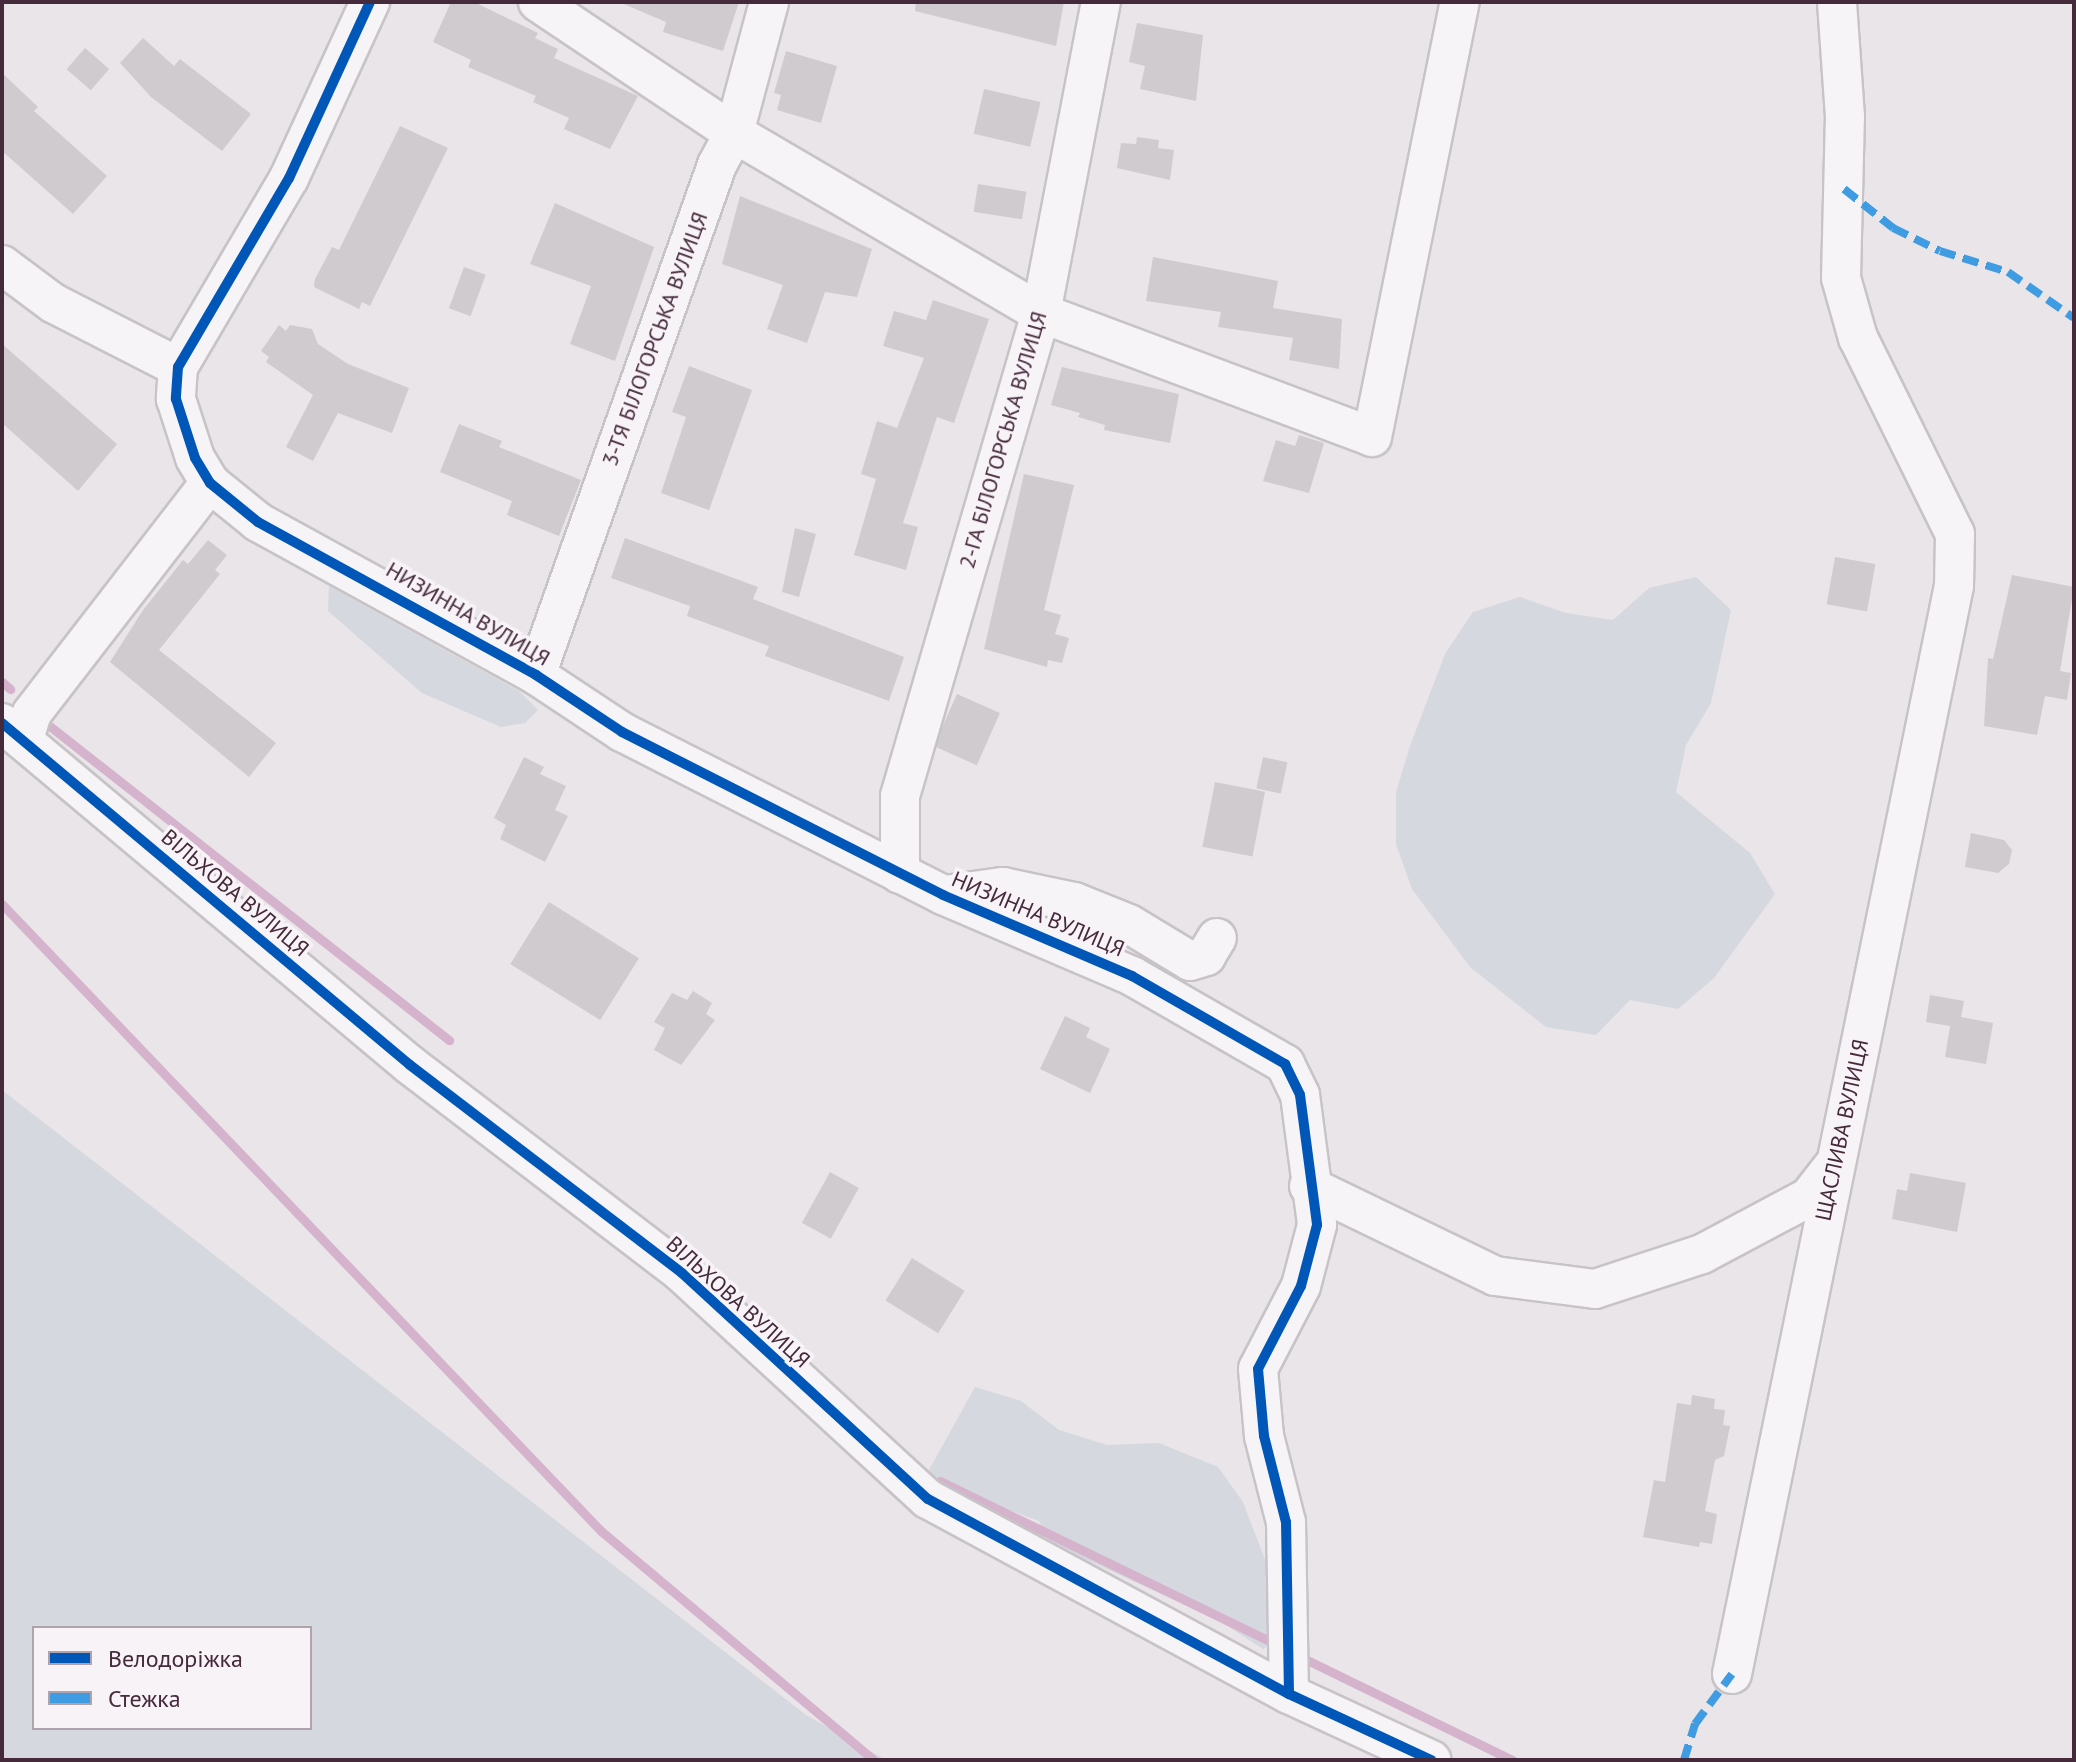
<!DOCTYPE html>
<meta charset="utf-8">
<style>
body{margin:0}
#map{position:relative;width:2076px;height:1762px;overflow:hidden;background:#e9e5e8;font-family:"PT Sans",sans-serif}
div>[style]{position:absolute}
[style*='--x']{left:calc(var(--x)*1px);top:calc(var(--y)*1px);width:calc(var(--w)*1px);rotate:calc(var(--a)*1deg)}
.green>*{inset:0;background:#d5d8de}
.stream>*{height:9px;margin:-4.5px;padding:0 4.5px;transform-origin:4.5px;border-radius:4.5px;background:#d5b3cd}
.building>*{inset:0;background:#d0cbcf;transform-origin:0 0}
.roads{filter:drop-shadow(2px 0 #c7c3c6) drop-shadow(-2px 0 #c7c3c6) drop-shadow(0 2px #c7c3c6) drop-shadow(0 -2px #c7c3c6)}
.minor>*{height:38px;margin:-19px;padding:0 19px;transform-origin:19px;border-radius:19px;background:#f6f4f6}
.quiet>*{height:8px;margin-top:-4px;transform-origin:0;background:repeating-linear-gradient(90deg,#409ce2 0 16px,transparent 0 24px)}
.cycleway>*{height:10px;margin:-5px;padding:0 5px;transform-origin:5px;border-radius:5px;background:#0057b8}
span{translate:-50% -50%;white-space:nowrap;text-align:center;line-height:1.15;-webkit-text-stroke:7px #f8f3f7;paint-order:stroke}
.street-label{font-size:22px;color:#442a3b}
.frame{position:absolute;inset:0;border:4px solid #442a3b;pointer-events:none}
.legend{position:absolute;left:32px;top:1626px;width:280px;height:104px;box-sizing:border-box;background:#f8f3f7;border:2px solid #b0a3ac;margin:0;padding:10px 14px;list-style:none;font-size:24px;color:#442a3b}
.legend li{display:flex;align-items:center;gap:16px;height:40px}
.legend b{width:40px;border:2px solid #b0a3ac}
</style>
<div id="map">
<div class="green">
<div style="clip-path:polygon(1696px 577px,1731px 610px,1711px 703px,1686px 745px,1676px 792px,1750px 853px,1775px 894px,1714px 978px,1678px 1009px,1630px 1000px,1596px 1035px,1546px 1027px,1470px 967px,1412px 889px,1396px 844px,1396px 792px,1410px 746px,1445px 654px,1473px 612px,1520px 597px,1566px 613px,1613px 620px,1649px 588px)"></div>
<div style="clip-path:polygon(329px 586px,519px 691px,538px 710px,525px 723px,501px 727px,422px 693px,328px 611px)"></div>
<div style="clip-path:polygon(evenodd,2px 1090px,806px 1715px,886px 1760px,2px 1760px,2px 1090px,34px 1628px,310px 1628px,310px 1728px,34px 1728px,34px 1628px)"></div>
<div style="clip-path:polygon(975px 1387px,1021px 1401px,1059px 1430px,1107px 1445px,1159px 1443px,1218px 1467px,1243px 1502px,1280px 1599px,1275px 1642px,1263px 1649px,1218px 1620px,1050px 1543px,1039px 1521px,924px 1479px)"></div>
</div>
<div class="stream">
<div style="--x:2;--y:682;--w:11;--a:41"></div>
<div style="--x:42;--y:720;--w:518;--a:38.18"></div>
<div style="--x:2;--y:904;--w:867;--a:46.31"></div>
<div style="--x:601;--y:1531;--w:356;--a:40"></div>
<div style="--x:940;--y:1481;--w:373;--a:25.9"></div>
<div style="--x:1303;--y:1658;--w:233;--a:26"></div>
</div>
<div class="building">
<div style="clip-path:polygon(451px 2px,474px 2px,538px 33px,535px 38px,558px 49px,554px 58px,638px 96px,610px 149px,564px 129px,569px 118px,533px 102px,536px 96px,468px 67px,471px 60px,433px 42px)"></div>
<div style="clip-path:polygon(619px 2px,739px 2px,723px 51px,663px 32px,666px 22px)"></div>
<div style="clip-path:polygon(916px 2px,1064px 2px,1056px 46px,915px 11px)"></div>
<div style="clip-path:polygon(1137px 23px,1203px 35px,1196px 101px,1140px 89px,1145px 66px,1129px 62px)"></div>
<div style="clip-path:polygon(143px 38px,174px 66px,180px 59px,251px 114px,222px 151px,151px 97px,120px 63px)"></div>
<div style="left:85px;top:48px;width:32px;height:28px;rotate:41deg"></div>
<div style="clip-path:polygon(786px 51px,837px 66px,821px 123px,777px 110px,781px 95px,774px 93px)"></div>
<div style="clip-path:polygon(2px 73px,38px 107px,34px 111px,107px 176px,73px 214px,2px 151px)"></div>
<div style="left:984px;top:89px;width:58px;height:46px;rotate:13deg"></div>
<div style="clip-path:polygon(400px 126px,448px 148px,370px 306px,362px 302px,359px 309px,314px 287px,315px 279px,332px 247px,339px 250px)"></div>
<div style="clip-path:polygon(1137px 137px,1159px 140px,1158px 148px,1174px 150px,1170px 180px,1117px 168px,1121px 143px,1136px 144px)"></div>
<div style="left:978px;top:184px;width:49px;height:28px;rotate:9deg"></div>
<div style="clip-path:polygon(740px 196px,872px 249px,857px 297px,825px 292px,807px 343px,767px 329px,783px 285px,722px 264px)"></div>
<div style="clip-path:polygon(555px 203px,654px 247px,615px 361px,570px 344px,591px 286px,530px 264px)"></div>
<div style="clip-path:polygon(1153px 257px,1278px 281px,1273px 308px,1342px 319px,1339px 369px,1289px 360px,1293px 338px,1218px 327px,1221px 312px,1146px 301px)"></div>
<div style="left:464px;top:267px;width:23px;height:44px;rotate:20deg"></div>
<div style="clip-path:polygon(933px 300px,989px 319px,954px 423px,937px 417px,903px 523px,918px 527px,906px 570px,854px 555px,876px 479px,861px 474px,877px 421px,897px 428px,924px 358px,883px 346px,894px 311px,926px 320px)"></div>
<div style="clip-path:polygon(279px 325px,286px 331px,290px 325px,312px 329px,318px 344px,348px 364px,409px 388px,392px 433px,338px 413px,313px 461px,286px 447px,313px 395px,266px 362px,269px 357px,261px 351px)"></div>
<div style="clip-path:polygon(2px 344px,117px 444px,78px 491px,2px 423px)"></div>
<div style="clip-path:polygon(689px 366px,752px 390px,709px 510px,661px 493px,686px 417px,672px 412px)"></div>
<div style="clip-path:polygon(1062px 367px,1179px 394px,1170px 443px,1104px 430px,1105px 425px,1078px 417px,1080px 413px,1051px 405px)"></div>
<div style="clip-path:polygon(459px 424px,502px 441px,499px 447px,581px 480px,559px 536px,507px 515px,512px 501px,440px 472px)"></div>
<div style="clip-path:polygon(1299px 435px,1324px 443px,1309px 493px,1263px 481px,1276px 440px,1295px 446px)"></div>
<div style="clip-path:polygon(1024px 474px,1074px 485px,1044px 610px,1061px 615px,1055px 634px,1069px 638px,1062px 663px,1048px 660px,1047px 667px,984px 649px)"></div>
<div style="clip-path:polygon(795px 528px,816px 534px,799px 597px,782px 592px)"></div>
<div style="clip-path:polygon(625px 538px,758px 587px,753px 599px,904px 657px,889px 701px,765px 656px,769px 646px,687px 616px,690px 606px,611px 578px)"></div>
<div style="clip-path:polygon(208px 540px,227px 555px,215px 570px,220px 574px,159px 650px,276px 743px,249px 777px,110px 662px,143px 610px,183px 560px,188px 564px)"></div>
<div style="left:1835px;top:557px;width:41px;height:48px;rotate:10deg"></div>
<div style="clip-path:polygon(2012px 575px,2074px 587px,2060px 671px,2071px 673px,2067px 700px,2045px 696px,2037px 735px,1984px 726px,1988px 658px,1993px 659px)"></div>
<div style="left:957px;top:694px;width:47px;height:57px;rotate:24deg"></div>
<div style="clip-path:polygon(524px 757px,544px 767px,540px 774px,566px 786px,555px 810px,568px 816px,545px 862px,500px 839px,506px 825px,494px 818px)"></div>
<div style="left:1263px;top:757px;width:25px;height:32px;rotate:12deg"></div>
<div style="left:1215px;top:782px;width:51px;height:66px;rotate:11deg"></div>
<div style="clip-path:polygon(1971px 833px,2004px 840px,2012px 850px,2009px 864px,1998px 873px,1965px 867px)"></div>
<div style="left:549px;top:902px;width:106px;height:73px;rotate:32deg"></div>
<div style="clip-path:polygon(693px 991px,712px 1003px,706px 1014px,715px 1020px,681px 1065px,654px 1050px,665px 1028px,654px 1022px,672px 993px,687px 1000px)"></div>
<div style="clip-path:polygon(1930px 995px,1964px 1001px,1961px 1017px,1993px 1023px,1986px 1064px,1945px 1057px,1950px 1026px,1926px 1022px)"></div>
<div style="clip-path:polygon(1065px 1016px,1090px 1028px,1086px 1037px,1110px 1049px,1090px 1093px,1040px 1069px)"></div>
<div style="left:830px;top:1172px;width:33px;height:58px;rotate:29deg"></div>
<div style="clip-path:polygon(1910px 1173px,1966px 1183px,1957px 1232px,1892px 1219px,1897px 1189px,1907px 1191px)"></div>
<div style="left:912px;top:1258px;width:62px;height:50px;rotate:32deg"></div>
<div style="clip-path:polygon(1692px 1395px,1715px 1399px,1714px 1409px,1725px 1410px,1723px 1425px,1730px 1426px,1724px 1456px,1715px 1460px,1705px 1511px,1717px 1514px,1712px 1544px,1700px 1542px,1699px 1547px,1643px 1537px,1654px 1480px,1665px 1482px,1677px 1403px,1691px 1405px)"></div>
</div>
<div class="roads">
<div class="minor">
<div style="--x:370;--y:2;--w:194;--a:114.7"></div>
<div style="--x:289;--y:178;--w:219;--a:120.4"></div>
<div style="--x:178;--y:367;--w:32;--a:94"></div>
<div style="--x:176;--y:399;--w:62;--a:72.1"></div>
<div style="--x:195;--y:458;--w:29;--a:59"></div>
<div style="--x:210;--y:483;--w:62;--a:39.1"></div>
<div style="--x:258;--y:522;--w:317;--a:28.8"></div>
<div style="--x:536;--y:675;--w:103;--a:33.5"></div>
<div style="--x:622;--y:732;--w:360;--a:26.9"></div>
<div style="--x:943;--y:895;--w:206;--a:23.2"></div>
<div style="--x:1132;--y:976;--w:177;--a:29.9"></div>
<div style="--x:1285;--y:1064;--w:34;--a:64"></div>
<div style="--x:1300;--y:1095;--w:131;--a:82.5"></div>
<div style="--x:1317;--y:1225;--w:63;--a:104.7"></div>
<div style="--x:1301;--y:1286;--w:93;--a:117.4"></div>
<div style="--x:1258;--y:1369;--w:67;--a:84.9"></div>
<div style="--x:1264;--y:1436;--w:89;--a:75.7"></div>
<div style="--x:1286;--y:1522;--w:172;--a:89"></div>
<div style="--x:538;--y:2;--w:236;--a:33.8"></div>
<div style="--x:734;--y:133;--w:356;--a:30.4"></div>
<div style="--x:1041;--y:313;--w:353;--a:20.5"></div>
<div style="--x:1372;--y:437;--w:444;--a:-78.6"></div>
<div style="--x:2;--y:265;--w:64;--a:36.7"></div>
<div style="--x:53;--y:303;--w:140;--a:27.1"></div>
<div style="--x:536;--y:675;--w:541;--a:-70.46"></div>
<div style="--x:717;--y:165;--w:36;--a:-62"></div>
<div style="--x:734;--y:133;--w:136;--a:-75"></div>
<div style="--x:2;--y:723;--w:532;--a:39.97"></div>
<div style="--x:410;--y:1065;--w:342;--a:37.4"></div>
<div style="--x:682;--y:1273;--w:334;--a:42.6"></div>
<div style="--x:928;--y:1499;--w:410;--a:28.4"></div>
<div style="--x:1289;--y:1694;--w:157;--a:24.9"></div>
<div style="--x:24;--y:739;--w:27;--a:-73"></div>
<div style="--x:32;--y:713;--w:291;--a:-52.3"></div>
<div style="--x:900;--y:874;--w:78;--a:-90"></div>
<div style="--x:900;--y:796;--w:503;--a:-73.73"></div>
<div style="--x:1041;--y:313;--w:317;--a:-79.1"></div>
<div style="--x:945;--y:895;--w:59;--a:-7.9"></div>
<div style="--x:1003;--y:887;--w:73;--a:11.9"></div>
<div style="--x:1074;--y:902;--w:59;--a:21.8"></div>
<div style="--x:1129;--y:924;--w:71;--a:31.2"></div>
<div style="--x:1190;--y:961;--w:17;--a:-17"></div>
<div style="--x:1206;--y:956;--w:21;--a:-59"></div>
<div style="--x:1309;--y:1186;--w:207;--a:25.8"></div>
<div style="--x:1495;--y:1276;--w:101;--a:7.4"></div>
<div style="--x:1595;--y:1289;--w:113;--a:-18.1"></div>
<div style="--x:1702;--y:1254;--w:121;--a:-28"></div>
<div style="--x:1809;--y:1197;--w:39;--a:-52"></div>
<div style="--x:1732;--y:1674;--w:1110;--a:-78.47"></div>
<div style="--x:1954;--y:586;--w:52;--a:-88.9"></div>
<div style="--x:1955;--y:534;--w:219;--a:-116.3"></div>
<div style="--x:1858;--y:338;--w:62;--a:-105.8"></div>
<div style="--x:1841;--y:278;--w:161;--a:-88.6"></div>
<div style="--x:1845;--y:117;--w:115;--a:-94"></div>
</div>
</div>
<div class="quiet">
<div style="--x:1844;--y:189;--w:63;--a:38.5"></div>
<div style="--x:1893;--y:228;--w:52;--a:26.1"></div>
<div style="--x:1940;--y:251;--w:71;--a:17.2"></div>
<div style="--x:2008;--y:272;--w:80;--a:34.9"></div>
<div style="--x:1684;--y:1760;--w:38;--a:-73"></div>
<div style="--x:1695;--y:1724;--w:62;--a:-53.5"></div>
</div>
<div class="cycleway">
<div style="--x:370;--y:2;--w:194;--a:114.7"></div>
<div style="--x:289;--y:178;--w:219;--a:120.4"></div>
<div style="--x:178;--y:367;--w:32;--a:94"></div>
<div style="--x:176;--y:399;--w:62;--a:72.1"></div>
<div style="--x:195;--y:458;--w:29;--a:59"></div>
<div style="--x:210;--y:483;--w:62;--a:39.1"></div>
<div style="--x:258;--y:522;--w:317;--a:28.8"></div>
<div style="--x:536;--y:675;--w:103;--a:33.5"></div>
<div style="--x:622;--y:732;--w:360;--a:26.9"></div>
<div style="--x:943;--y:895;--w:206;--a:23.2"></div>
<div style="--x:1132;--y:976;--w:177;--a:29.9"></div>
<div style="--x:1285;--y:1064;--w:34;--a:64"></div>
<div style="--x:1300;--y:1095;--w:131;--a:82.5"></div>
<div style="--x:1317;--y:1225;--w:63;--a:104.7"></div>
<div style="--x:1301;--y:1286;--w:93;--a:117.4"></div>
<div style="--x:1258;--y:1369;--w:67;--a:84.9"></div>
<div style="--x:1264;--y:1436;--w:89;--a:75.7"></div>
<div style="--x:1286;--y:1522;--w:172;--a:89"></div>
<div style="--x:2;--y:723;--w:532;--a:39.97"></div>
<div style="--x:410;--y:1065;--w:342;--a:37.4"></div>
<div style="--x:682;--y:1273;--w:334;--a:42.6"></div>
<div style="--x:928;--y:1499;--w:410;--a:28.4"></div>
<div style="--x:1289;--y:1694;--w:157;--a:24.9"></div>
</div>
<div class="street-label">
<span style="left:655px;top:339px;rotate:-70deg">3-ТЯ БІЛОГОРСЬКА ВУЛИЦЯ</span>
<span style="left:1003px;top:440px;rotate:-74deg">2-ГА БІЛОГОРСЬКА ВУЛИЦЯ</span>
<span style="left:468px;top:614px;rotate:30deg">НИЗИННА ВУЛИЦЯ</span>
<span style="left:235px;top:893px;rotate:40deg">ВІЛЬХОВА ВУЛИЦЯ</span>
<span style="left:1038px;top:914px;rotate:23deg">НИЗИННА ВУЛИЦЯ</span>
<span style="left:1842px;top:1130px;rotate:-78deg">ЩАСЛИВА ВУЛИЦЯ</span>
<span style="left:738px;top:1302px;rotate:42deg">ВІЛЬХОВА ВУЛИЦЯ</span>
</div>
<div class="frame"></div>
<ul class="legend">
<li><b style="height:10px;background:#0057b8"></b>Велодоріжка</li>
<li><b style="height:10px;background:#409ce2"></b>Стежка</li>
</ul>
</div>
